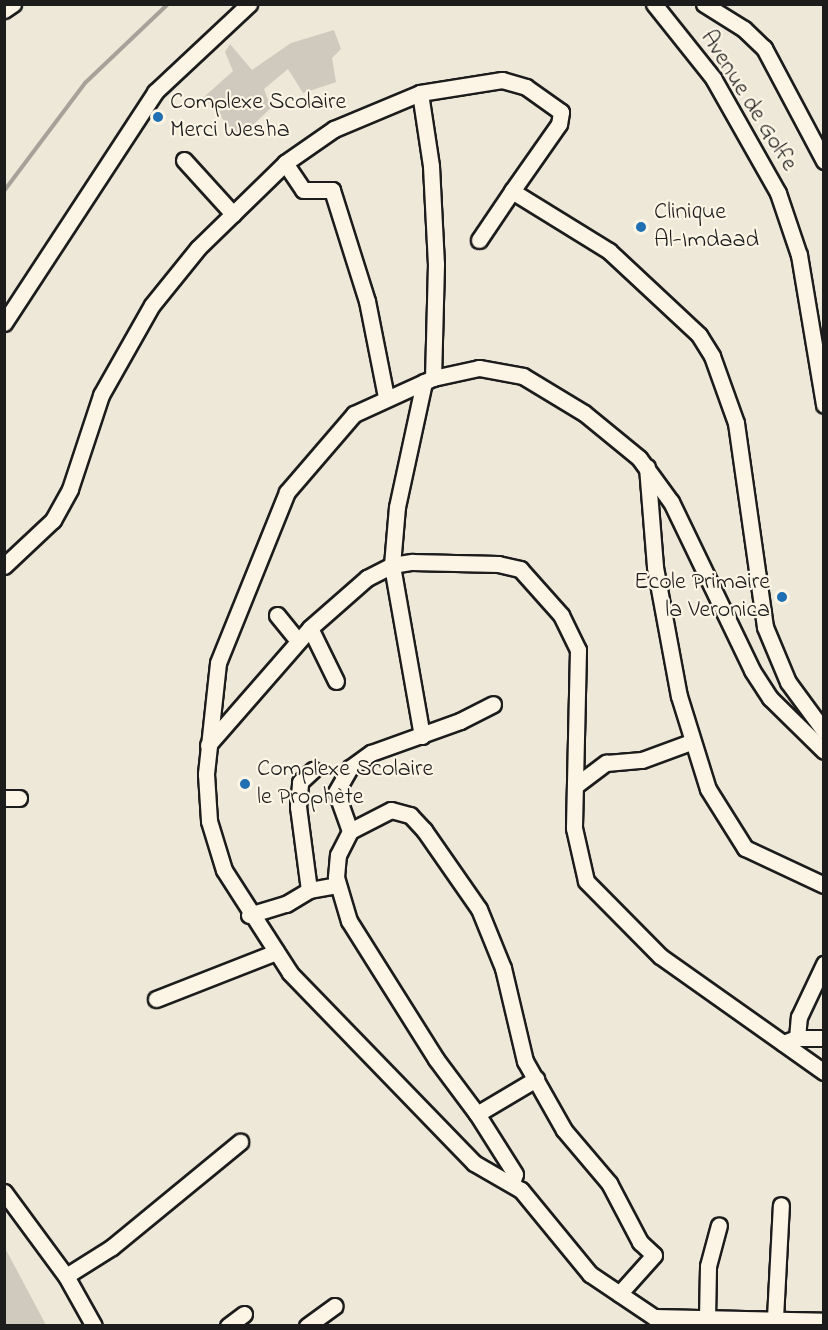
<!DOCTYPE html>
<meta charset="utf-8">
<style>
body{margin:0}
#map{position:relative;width:828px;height:1330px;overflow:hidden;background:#eee8d9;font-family:"Indie Flower",sans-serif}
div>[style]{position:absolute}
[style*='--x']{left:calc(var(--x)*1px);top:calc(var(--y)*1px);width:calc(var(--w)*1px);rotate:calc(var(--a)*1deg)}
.green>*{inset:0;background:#cfcabd}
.stream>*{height:4px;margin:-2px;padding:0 2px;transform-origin:2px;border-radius:2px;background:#a7a299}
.roads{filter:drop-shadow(2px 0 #1c1c1c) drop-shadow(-2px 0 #1c1c1c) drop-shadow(0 2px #1c1c1c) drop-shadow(0 -2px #1c1c1c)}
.minor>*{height:15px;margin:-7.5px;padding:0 7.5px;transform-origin:7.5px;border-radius:7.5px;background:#fcf5e5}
.dots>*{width:16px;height:16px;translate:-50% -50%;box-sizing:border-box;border:3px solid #fcf5e5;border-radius:50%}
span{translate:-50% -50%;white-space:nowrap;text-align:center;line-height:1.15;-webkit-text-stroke:4.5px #fcf5e5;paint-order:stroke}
.street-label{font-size:24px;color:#1c1c1c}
.poi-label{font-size:24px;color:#1c1c1c}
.left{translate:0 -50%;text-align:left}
.right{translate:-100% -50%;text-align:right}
.frame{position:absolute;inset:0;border:6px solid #1c1c1c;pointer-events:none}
</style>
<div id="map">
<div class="green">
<div style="clip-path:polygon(334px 30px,341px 49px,332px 58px,336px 82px,303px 93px,288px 69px,264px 89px,271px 108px,239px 138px,204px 97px,233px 71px,225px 52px,230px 44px,252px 70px,291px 43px)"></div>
<div style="clip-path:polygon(4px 1248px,5px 1248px,46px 1325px,5px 1325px)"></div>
</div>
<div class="stream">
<div style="--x:4;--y:191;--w:135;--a:-53.1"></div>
<div style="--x:85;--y:83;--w:115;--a:-43.6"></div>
</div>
<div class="roads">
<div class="minor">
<div style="--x:654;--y:4;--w:95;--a:51.4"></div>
<div style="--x:713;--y:78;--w:132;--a:60.5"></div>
<div style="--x:778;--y:193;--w:65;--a:71.3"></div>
<div style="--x:799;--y:255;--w:152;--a:80.5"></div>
<div style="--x:704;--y:4;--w:47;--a:32"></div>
<div style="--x:744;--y:29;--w:28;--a:44"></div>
<div style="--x:764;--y:48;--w:128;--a:62"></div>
<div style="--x:4;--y:10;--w:11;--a:-34"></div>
<div style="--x:420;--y:93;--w:74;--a:81.4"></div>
<div style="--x:431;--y:166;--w:98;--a:87.1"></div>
<div style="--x:436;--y:264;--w:114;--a:91.5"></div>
<div style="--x:184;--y:160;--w:73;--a:47.8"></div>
<div style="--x:285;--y:163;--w:32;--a:56"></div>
<div style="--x:303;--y:190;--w:29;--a:0"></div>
<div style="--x:332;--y:190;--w:116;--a:72.5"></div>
<div style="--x:367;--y:301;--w:98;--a:78.8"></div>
<div style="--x:479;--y:240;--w:59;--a:-56"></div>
<div style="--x:4;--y:323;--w:276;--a:-56.8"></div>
<div style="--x:155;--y:92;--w:129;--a:-43.1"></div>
<div style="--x:647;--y:467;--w:100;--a:85.4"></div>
<div style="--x:655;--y:567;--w:131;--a:79.5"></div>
<div style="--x:679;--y:696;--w:97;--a:72.7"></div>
<div style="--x:708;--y:789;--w:70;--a:57.9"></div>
<div style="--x:745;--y:848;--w:87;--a:25.1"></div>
<div style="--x:4;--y:566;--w:67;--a:-43.2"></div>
<div style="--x:53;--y:520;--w:35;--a:-61"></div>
<div style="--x:70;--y:489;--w:99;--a:-71.7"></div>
<div style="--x:101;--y:395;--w:103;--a:-60.5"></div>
<div style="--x:152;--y:305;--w:73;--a:-51.1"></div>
<div style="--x:198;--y:248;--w:122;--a:-44.3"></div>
<div style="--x:285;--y:163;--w:60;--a:-34.8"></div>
<div style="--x:334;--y:129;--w:93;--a:-22.7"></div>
<div style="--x:420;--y:93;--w:83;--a:-9"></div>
<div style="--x:502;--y:80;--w:25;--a:16"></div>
<div style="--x:526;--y:87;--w:43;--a:35.5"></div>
<div style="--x:561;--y:112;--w:12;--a:99"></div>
<div style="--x:559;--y:124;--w:82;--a:125"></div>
<div style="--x:512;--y:191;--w:114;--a:31.7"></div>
<div style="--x:609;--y:251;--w:123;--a:43"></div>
<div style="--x:699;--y:335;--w:25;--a:58"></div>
<div style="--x:712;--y:356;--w:71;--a:70.3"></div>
<div style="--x:736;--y:423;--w:206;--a:81.9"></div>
<div style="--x:765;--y:627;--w:60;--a:67.3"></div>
<div style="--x:788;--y:682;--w:61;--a:53.7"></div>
<div style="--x:277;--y:615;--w:33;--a:51"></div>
<div style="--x:310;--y:628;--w:59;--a:63.9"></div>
<div style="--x:422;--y:736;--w:174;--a:-100"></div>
<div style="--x:392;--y:565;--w:58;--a:-85.1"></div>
<div style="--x:397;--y:507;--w:128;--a:-77.8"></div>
<div style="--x:208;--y:745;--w:155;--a:-48.9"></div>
<div style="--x:310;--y:628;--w:76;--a:-41.3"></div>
<div style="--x:367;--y:578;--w:28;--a:-27"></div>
<div style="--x:392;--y:565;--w:20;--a:-9"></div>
<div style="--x:412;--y:562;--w:86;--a:1.3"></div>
<div style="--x:498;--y:564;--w:23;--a:13"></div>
<div style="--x:520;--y:569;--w:62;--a:48.3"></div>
<div style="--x:561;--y:615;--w:39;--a:64"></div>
<div style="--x:578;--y:650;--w:178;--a:91.3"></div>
<div style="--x:574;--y:828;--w:54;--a:77.2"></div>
<div style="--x:586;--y:881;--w:105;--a:45.4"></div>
<div style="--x:660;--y:956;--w:201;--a:35.3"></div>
<div style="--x:824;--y:751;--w:76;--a:-135.5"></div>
<div style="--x:770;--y:698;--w:33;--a:-123"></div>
<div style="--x:752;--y:670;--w:187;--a:-115.7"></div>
<div style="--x:671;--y:502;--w:54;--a:-126"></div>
<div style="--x:639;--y:458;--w:71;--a:-140.7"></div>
<div style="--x:584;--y:413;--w:71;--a:-148.8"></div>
<div style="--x:523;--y:376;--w:45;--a:-169.7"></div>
<div style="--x:479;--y:368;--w:47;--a:167.7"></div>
<div style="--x:433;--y:378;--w:87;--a:155.5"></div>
<div style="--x:354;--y:414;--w:103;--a:130.7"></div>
<div style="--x:287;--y:492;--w:184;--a:112"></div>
<div style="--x:218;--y:663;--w:112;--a:96.2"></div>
<div style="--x:206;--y:774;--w:47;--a:86.3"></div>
<div style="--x:209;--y:821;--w:51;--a:73"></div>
<div style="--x:224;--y:870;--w:122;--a:57.3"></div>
<div style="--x:290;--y:973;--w:264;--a:45.9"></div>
<div style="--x:474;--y:1163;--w:54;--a:29.9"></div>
<div style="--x:521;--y:1190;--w:109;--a:50.6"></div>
<div style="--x:590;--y:1274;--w:77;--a:33.9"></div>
<div style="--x:654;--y:1317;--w:170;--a:1.3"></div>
<div style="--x:575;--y:786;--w:39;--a:-37"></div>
<div style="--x:606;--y:763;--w:36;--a:-5"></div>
<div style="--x:642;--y:760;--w:52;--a:-20.2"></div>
<div style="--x:4;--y:798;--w:15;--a:0"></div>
<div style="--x:350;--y:831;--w:41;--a:-109.7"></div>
<div style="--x:336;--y:792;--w:28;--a:-60"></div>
<div style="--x:350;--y:768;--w:26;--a:-36"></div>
<div style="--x:371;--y:753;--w:95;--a:-19.8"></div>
<div style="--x:460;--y:721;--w:37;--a:-27"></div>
<div style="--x:309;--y:890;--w:84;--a:-97.5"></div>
<div style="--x:298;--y:807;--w:25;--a:-85"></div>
<div style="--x:300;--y:782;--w:18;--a:-43"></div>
<div style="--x:249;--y:915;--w:39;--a:-17"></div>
<div style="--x:286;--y:904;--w:27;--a:-31"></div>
<div style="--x:309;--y:890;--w:29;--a:-10"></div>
<div style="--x:156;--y:999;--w:129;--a:-21.4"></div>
<div style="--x:797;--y:1038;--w:27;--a:0"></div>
<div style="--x:783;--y:1043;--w:15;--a:-20"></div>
<div style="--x:797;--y:1038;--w:21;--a:-85"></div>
<div style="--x:799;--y:1017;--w:59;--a:-64.7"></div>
<div style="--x:477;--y:1114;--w:69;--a:-30.7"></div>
<div style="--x:512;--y:1183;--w:9;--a:-72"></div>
<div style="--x:515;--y:1174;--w:71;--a:-122.3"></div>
<div style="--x:477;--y:1114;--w:69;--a:-126.7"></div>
<div style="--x:436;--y:1059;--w:163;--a:-122.2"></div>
<div style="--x:349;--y:921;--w:46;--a:-106.5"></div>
<div style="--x:336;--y:877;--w:22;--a:-85"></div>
<div style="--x:338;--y:855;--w:27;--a:-63"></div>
<div style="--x:350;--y:831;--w:46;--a:-27.1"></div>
<div style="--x:391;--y:810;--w:20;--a:15"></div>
<div style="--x:410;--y:815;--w:21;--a:47"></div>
<div style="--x:424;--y:830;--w:96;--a:55.2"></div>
<div style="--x:479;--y:909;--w:64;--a:67.9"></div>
<div style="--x:503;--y:968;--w:96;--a:76.7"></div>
<div style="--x:525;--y:1061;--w:79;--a:60.5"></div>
<div style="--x:564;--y:1130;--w:70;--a:49.7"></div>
<div style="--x:609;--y:1183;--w:67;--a:62.3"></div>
<div style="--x:640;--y:1242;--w:19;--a:43"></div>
<div style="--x:654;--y:1255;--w:52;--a:131.9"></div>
<div style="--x:4;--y:1192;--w:104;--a:53.6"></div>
<div style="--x:66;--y:1276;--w:57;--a:60.8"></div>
<div style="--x:66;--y:1276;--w:54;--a:-32.2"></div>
<div style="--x:112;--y:1247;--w:166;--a:-39.4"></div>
<div style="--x:775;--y:1318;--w:113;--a:-87"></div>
<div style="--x:707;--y:1319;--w:53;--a:-88.9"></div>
<div style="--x:708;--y:1266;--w:42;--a:-75"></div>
<div style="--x:228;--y:1326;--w:20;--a:-37"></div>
<div style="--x:307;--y:1326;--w:34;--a:-36"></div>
</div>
</div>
<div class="dots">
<div style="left:158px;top:117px;background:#1f6fb2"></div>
<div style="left:641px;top:227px;background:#1f6fb2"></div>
<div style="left:782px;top:597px;background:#1f6fb2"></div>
<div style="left:245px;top:784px;background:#1f6fb2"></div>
</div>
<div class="street-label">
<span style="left:748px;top:101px;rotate:58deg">Avenue de Golfe</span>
</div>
<div class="poi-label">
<span class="left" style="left:170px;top:117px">Complexe Scolaire<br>Merci Wesha</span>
<span class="left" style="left:654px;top:227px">Clinique<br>Al-Imdaad</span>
<span class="right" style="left:770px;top:597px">Ecole Primaire<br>la Veronica</span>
<span class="left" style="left:257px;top:784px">Complexe Scolaire<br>le Prophète</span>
</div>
<div class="frame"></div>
</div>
